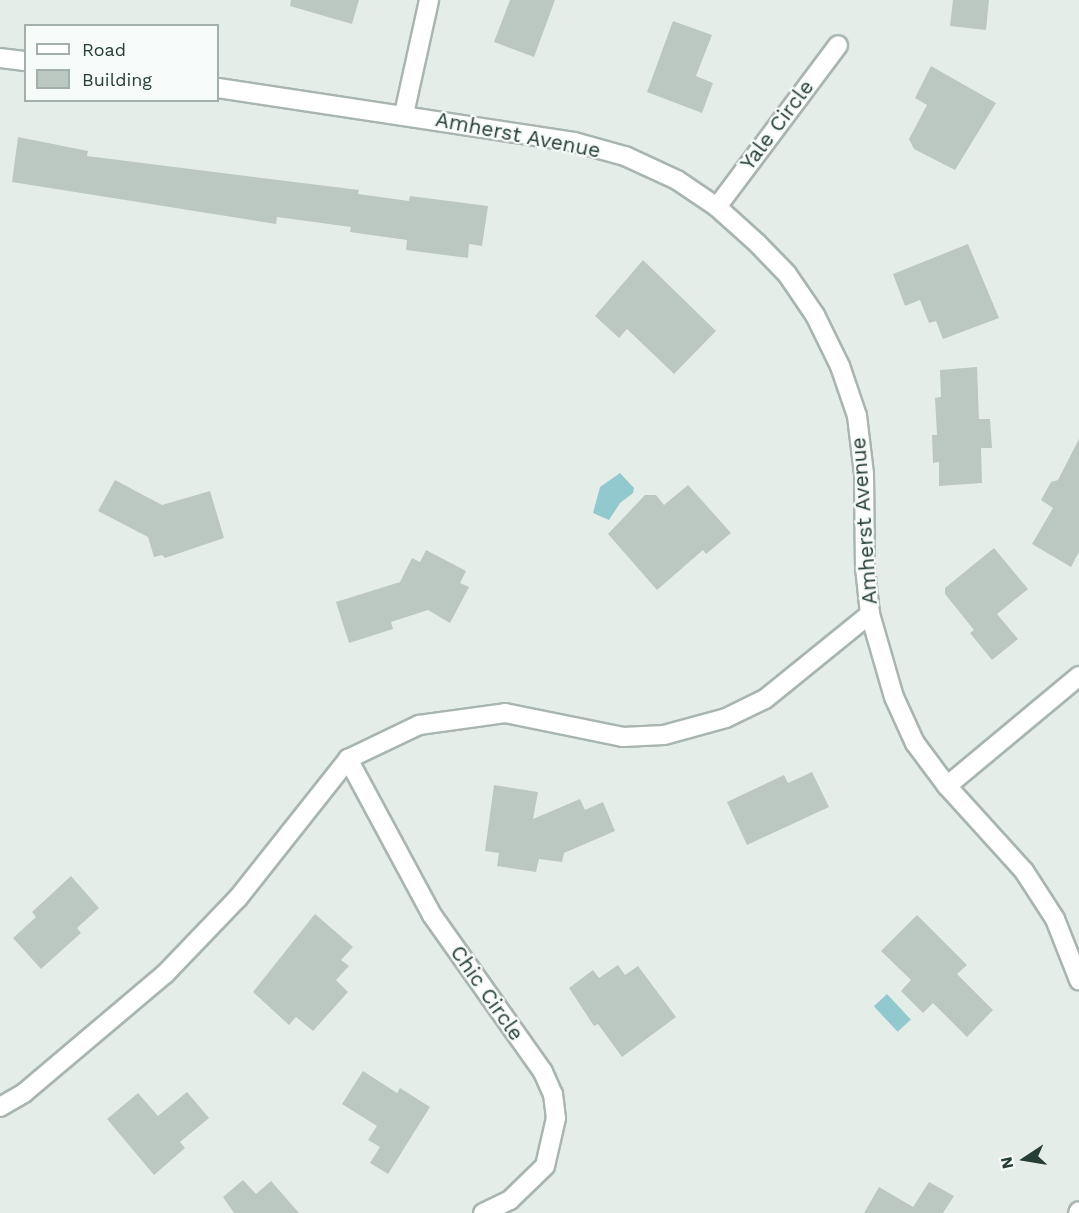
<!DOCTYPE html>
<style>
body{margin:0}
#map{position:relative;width:1079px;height:1213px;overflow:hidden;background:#e5ede9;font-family:"Work Sans",sans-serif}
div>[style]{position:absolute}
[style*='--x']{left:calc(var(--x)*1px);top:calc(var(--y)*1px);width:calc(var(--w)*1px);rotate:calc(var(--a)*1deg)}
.water>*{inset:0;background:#92c9ce;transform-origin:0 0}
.building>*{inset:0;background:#bbc8c2}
.roads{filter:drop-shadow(2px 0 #a8b5b0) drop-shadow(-2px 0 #a8b5b0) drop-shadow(0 2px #a8b5b0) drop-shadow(0 -2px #a8b5b0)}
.street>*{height:18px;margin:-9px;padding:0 9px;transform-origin:9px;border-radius:9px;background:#fff}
.secondary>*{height:18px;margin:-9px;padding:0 9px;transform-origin:9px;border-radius:9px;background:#fff}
span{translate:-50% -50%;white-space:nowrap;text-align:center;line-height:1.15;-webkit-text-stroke:4.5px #f6faf8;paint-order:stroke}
.street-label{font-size:21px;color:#253e36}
.legend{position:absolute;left:24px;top:24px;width:195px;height:78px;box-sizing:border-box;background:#f6faf8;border:2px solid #a2afaa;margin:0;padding:8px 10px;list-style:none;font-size:18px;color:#253e36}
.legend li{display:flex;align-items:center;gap:12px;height:30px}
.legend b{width:30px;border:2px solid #a2afaa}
.north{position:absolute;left:995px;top:1129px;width:60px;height:60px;-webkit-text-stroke:4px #f6faf8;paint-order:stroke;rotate:258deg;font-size:16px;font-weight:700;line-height:24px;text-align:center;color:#253e36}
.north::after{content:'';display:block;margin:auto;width:21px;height:27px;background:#253e36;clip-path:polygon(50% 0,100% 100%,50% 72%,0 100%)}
</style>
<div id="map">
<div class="water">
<div style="clip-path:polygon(620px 473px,634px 488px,633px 493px,620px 503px,609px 520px,593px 513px,600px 487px)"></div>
<div style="left:887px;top:994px;width:35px;height:18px;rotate:47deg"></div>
</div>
<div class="building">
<div style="clip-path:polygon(291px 0,359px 0,352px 24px,290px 6px)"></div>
<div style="clip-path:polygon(510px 0,555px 0,534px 57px,494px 42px)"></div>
<div style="clip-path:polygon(953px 0,989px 0,986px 30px,950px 26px)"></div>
<div style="clip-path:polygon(673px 21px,712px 35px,696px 76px,713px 83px,702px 113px,647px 92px)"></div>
<div style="clip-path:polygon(931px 66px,996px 103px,955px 170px,914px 149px,909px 139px,927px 105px,915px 98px)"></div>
<div style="clip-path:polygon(18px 137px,88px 151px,87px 156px,359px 190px,358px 194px,409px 201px,410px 196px,488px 206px,482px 246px,469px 244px,468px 258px,406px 250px,407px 240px,350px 232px,351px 227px,277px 217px,276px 224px,12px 182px)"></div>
<div style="clip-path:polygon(968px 244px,999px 318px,943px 339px,936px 321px,929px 323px,920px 300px,905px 306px,893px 274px)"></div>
<div style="clip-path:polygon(643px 260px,716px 331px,674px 374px,627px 329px,619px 338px,595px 316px)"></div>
<div style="clip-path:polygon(977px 367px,979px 419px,990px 419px,992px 448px,981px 448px,982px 483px,939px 486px,939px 462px,933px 463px,932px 435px,937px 435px,935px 398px,941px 397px,940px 370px)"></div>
<div style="clip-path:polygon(1079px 439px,1079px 552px,1071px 567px,1032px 544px,1053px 508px,1041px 500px,1051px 482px,1058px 480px)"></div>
<div style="clip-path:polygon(115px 480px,162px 505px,210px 491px,224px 538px,165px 558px,162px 555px,154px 557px,148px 537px,98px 511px)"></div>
<div style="clip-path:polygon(688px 485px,731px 533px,706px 554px,703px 550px,657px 590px,608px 534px,645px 495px,656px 495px,664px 505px)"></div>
<div style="clip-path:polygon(994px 548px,1028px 589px,997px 614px,1018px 639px,992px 660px,970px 633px,974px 630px,945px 594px,945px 588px)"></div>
<div style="clip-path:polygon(426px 550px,466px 571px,460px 583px,469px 587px,450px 623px,428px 610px,391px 622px,393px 629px,349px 643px,336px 602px,400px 582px,412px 558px,420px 562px)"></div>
<div style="clip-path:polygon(812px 772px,829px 807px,747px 845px,727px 802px,784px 775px,788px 783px)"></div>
<div style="clip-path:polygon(494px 785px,538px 792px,533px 819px,580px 799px,585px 810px,603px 802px,615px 831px,564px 853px,562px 862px,539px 859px,536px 872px,497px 866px,499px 853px,485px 851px)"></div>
<div style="clip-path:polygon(71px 876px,99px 908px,77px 928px,81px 933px,41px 969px,13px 938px,36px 917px,32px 912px)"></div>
<div style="clip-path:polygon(315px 914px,353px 947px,341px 960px,349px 966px,336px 980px,348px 992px,313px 1031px,296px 1017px,289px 1025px,253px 992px)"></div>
<div style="clip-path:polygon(917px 915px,967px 965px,957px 974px,993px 1010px,967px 1037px,933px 1003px,923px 1013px,901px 991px,911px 980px,881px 951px)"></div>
<div style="clip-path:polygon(618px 965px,625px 975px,638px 966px,676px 1017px,622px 1057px,598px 1024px,594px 1026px,569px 988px,593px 970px,599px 978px)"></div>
<div style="clip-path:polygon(363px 1071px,397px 1093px,400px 1088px,430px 1107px,388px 1174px,370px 1163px,380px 1147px,368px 1140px,377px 1126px,342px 1104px)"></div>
<div style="clip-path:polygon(187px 1092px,209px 1118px,180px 1142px,185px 1148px,154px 1175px,107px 1119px,138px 1093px,158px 1116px)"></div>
<div style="clip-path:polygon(243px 1180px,256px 1194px,271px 1181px,299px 1213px,234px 1213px,223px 1197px)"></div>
<div style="clip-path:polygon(929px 1182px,954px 1196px,943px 1213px,864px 1213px,879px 1187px,913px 1207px)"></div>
</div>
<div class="roads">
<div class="street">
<div style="--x:404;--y:114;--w:117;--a:-77.6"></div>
<div style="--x:717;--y:207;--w:202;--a:-53.2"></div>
<div style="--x:348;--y:759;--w:177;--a:61.7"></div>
<div style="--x:432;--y:915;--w:192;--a:54.7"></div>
<div style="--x:543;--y:1072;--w:24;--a:66"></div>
<div style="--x:553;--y:1094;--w:24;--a:83"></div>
<div style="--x:556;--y:1118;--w:49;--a:102.9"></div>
<div style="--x:545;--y:1166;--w:49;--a:135.8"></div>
<div style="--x:510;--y:1200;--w:30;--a:154"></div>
<div style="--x:947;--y:786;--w:172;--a:-39.8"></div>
<div style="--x:0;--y:1107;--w:28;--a:-30"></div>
<div style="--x:24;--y:1093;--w:185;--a:-40.2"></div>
<div style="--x:165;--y:974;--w:105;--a:-46.2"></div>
<div style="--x:238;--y:898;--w:177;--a:-51.6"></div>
<div style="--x:348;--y:759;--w:79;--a:-25.6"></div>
<div style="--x:419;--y:725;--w:87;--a:-7.9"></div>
<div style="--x:505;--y:713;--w:120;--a:11.5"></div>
<div style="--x:623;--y:737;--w:41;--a:-2.8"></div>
<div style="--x:664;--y:735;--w:64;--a:-15.3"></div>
<div style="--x:726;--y:718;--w:43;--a:-26"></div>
<div style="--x:765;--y:699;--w:135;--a:-39"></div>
</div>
<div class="secondary">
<div style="--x:0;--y:58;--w:26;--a:7"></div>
<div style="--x:218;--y:88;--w:360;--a:8.6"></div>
<div style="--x:574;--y:142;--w:53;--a:15.4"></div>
<div style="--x:625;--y:156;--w:57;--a:24.8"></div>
<div style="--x:677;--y:180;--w:48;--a:34"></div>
<div style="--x:717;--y:207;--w:54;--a:42"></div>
<div style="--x:757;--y:243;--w:43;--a:45.9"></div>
<div style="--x:787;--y:274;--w:50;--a:55.7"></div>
<div style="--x:815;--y:315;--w:57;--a:63.9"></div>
<div style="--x:840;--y:366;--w:53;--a:71.2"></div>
<div style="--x:857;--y:416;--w:58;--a:83.1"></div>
<div style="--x:864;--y:474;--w:93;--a:89.4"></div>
<div style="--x:865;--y:567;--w:47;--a:83.9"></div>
<div style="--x:870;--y:614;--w:86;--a:73.9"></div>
<div style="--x:894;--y:697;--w:51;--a:65.5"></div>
<div style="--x:915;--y:743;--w:54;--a:53.3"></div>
<div style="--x:947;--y:786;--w:115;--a:47.8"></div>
<div style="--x:1024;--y:871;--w:57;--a:57.1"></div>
<div style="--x:1055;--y:919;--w:66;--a:68.5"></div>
<div style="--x:1078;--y:1213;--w:2;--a:-63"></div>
</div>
</div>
<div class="street-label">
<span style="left:777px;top:125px;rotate:-53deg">Yale Circle</span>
<span style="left:518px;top:135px;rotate:11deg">Amherst Avenue</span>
<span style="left:864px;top:521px;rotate:-94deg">Amherst Avenue</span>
<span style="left:487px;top:993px;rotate:55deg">Chic Circle</span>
</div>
<ul class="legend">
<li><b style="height:8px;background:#fff"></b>Road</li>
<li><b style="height:16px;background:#bbc8c2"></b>Building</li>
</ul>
<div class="north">N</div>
</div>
